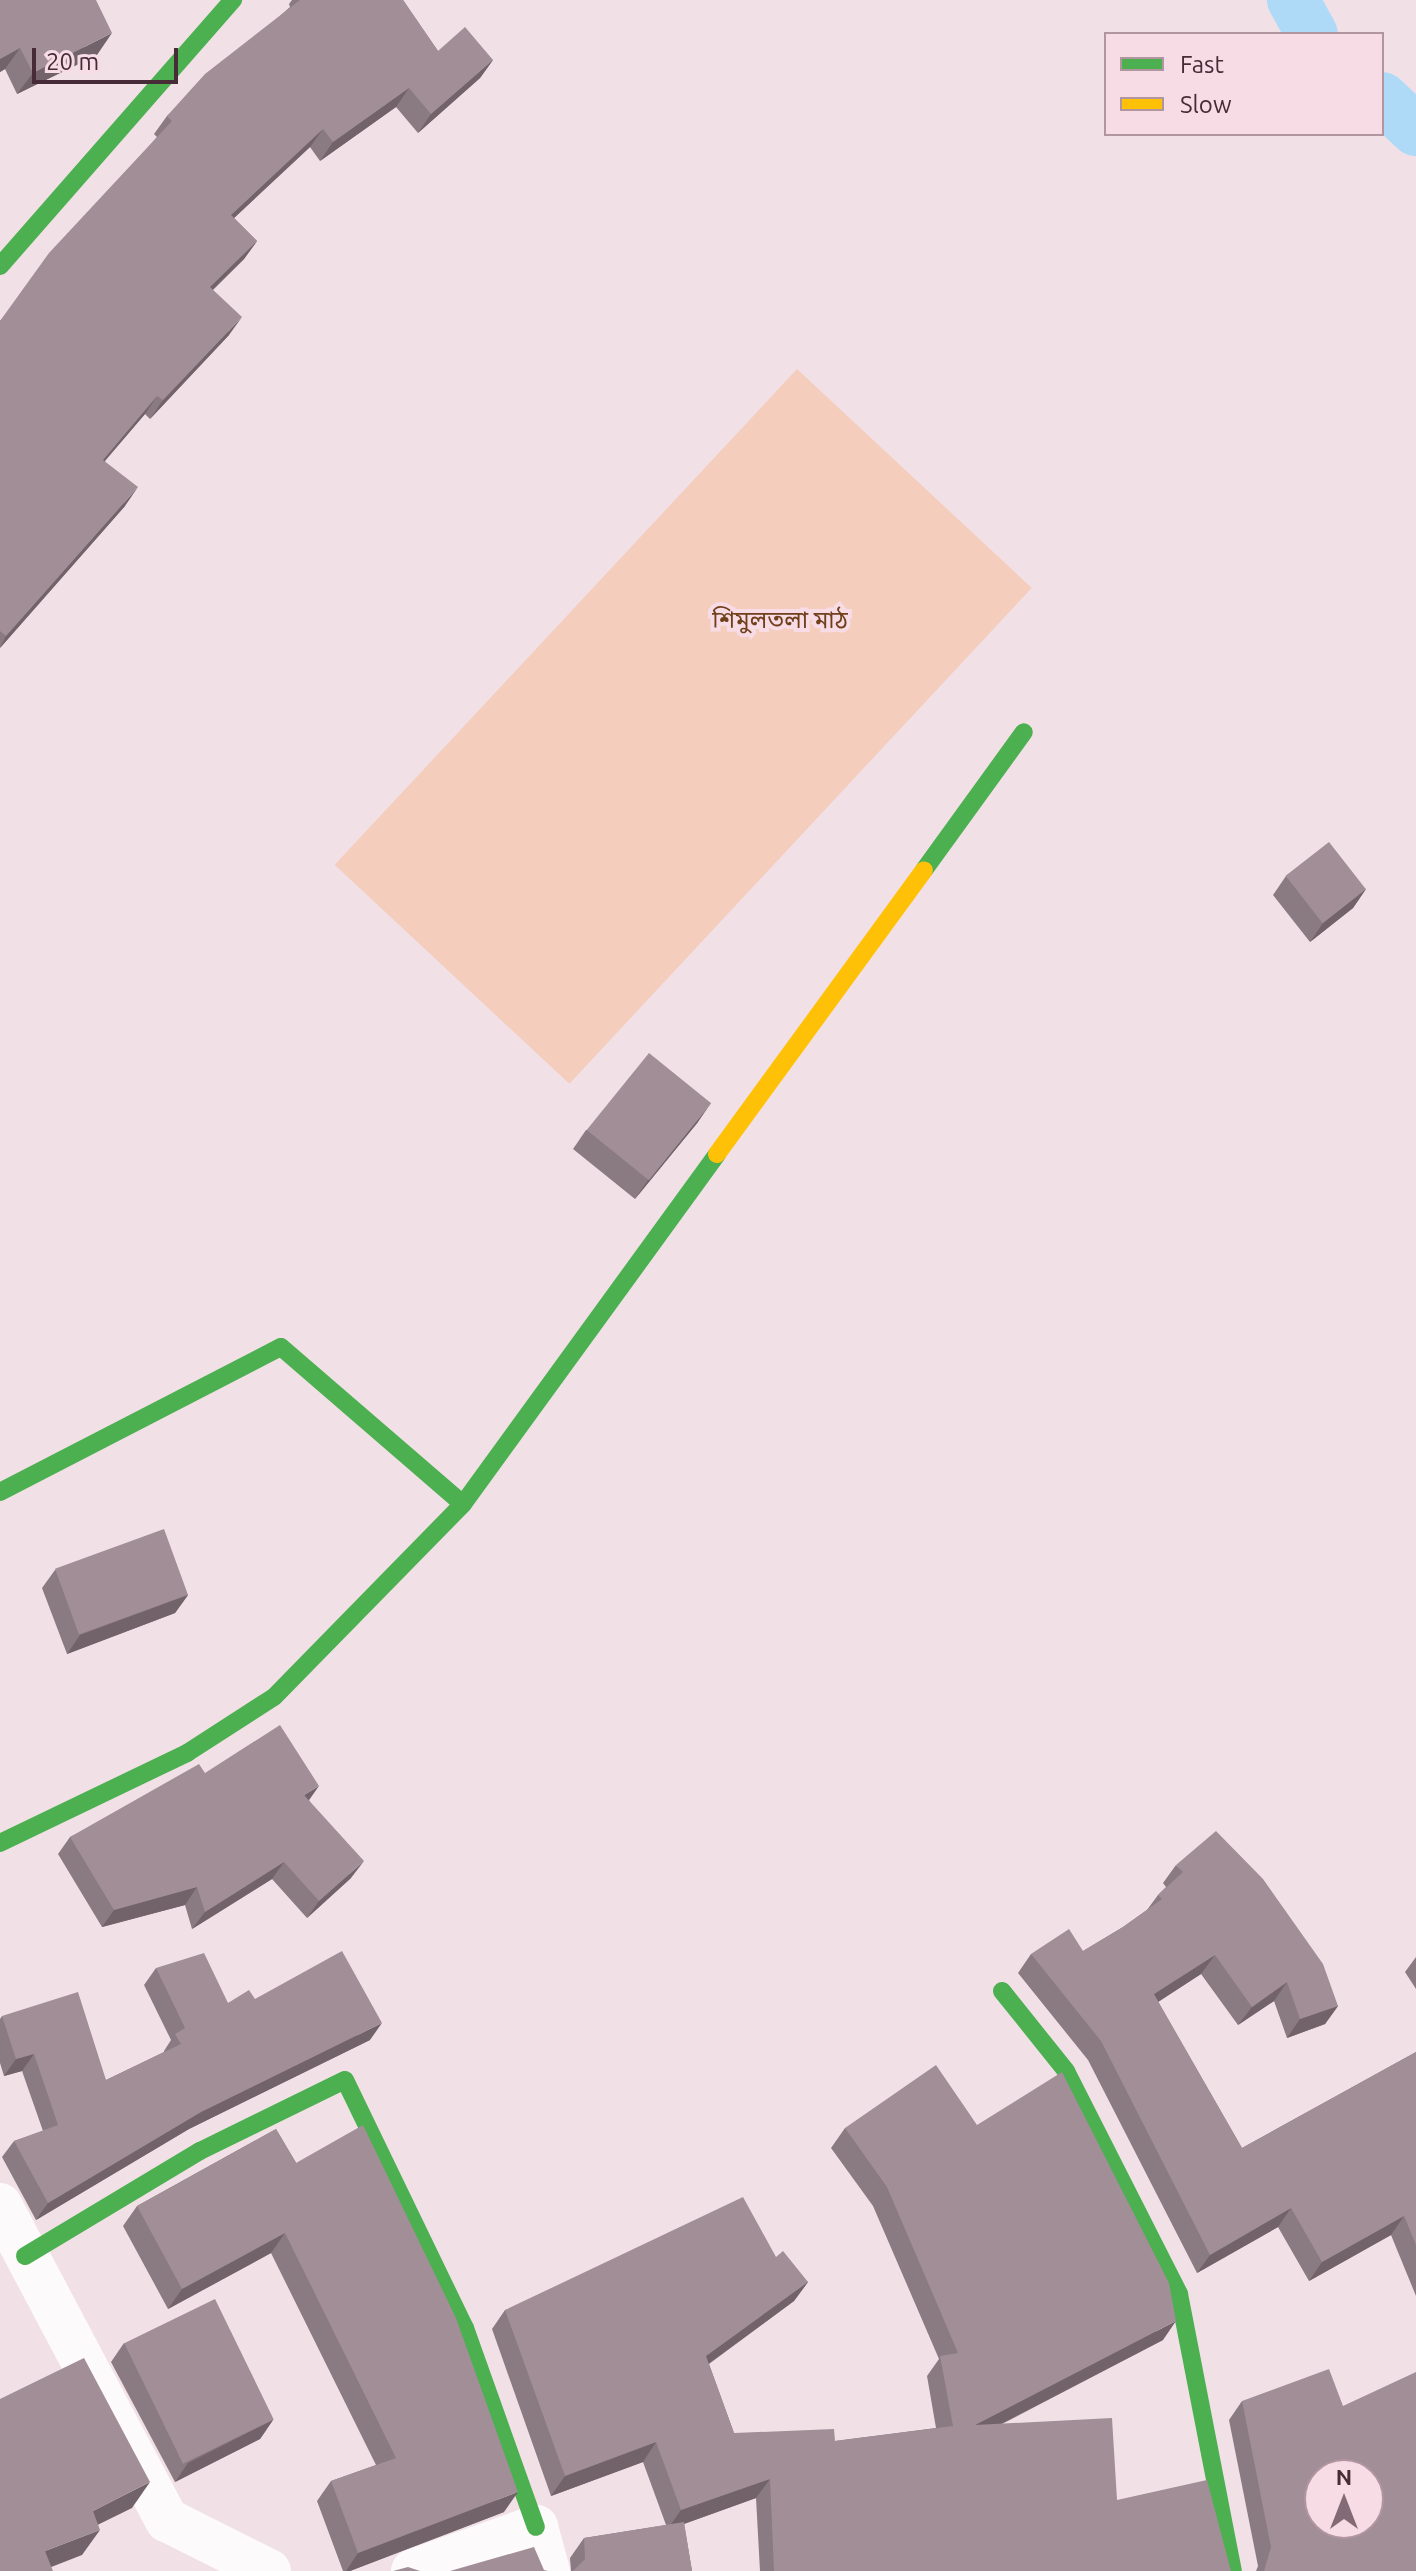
<!DOCTYPE html>
<meta charset="utf-8">
<style>
body{margin:0}
#map{position:relative;width:1416px;height:2571px;overflow:hidden;background:#f1e1e7;font-family:Ubuntu,"Noto Sans Bengali",sans-serif}
div>[style]{position:absolute}
[style*='--x']{left:calc(var(--x)*1px);top:calc(var(--y)*1px);width:calc(var(--w)*1px);rotate:calc(var(--a)*1deg)}
.green>*{inset:0;background:#f4cdbc;transform-origin:0 0}
.canal>*{height:52px;margin:-26px;padding:0 26px;transform-origin:26px;border-radius:26px;background:#aedaf8}
.street>*{height:44px;margin:-22px;padding:0 22px;transform-origin:22px;border-radius:22px;background:#fdfafb}
.fast>*{height:18px;margin:-9px;padding:0 9px;transform-origin:9px;border-radius:9px;background:#4caf50}
.slow>*{height:18px;margin:-9px;padding:0 9px;transform-origin:9px;border-radius:9px;background:#ffc107}
.wall>*{inset:0;background:#8a7a81}
.shaded-wall>*{inset:0;background:#716369}
.building>*{inset:0;background:#a18e96;transform-origin:0 0}
span{translate:-50% -50%;white-space:nowrap;text-align:center;line-height:1.15;-webkit-text-stroke:8px #f7dbe5;paint-order:stroke}
.park-label{font-size:24px;color:#71401b}
.legend{position:absolute;left:1104px;top:32px;width:280px;height:104px;box-sizing:border-box;background:#f7dbe5;border:2px solid #b1959f;margin:0;padding:10px 14px;list-style:none;font-size:24px;color:#472c37}
.legend li{display:flex;align-items:center;gap:16px;height:40px}
.legend b{width:40px;border:2px solid #b1959f}
.north{position:absolute;left:1304px;top:2459px;width:80px;height:80px;box-sizing:border-box;background:#f7dbe5;border:2px solid #b1959f;border-radius:50%;rotate:0deg;font-size:22px;font-weight:700;line-height:32px;text-align:center;color:#472c37}
.north::after{content:'';display:block;margin:auto;width:28px;height:36px;background:#826b75;clip-path:polygon(50% 0,100% 100%,50% 72%,0 100%)}
.scale{position:absolute;left:32px;top:48px;width:146px;height:36px;box-sizing:border-box;border:4px solid #472c37;border-top:0;padding-left:10px;font-size:24px;line-height:28px;white-space:nowrap;color:#472c37;-webkit-text-stroke:6px #f7dbe5;paint-order:stroke}
</style>
<div id="map">
<div class="green">
<div style="left:797px;top:369px;width:321px;height:678px;rotate:43deg"></div>
</div>
<div class="canal">
<div style="--x:1293;--y:0;--w:39;--a:61"></div>
<div style="--x:1382;--y:98;--w:47;--a:43.3"></div>
</div>
<div class="street">
<div style="--x:0;--y:2205;--w:357;--a:62.1"></div>
<div style="--x:167;--y:2520;--w:114;--a:26.6"></div>
<div style="--x:413;--y:2571;--w:131;--a:-19.7"></div>
<div style="--x:536;--y:2527;--w:46;--a:74.7"></div>
</div>
<div class="fast">
<div style="--x:0;--y:266;--w:354;--a:-48.8"></div>
<div style="--x:924;--y:870;--w:170;--a:-54.1"></div>
<div style="--x:0;--y:1492;--w:316;--a:-27.3"></div>
<div style="--x:281;--y:1347;--w:240;--a:40.8"></div>
<div style="--x:0;--y:1843;--w:208;--a:-25.7"></div>
<div style="--x:187;--y:1753;--w:103;--a:-32.8"></div>
<div style="--x:274;--y:1697;--w:270;--a:-45.6"></div>
<div style="--x:463;--y:1504;--w:432;--a:-54"></div>
<div style="--x:1002;--y:1991;--w:102;--a:51.3"></div>
<div style="--x:1066;--y:2071;--w:250;--a:63.1"></div>
<div style="--x:1179;--y:2294;--w:282;--a:79"></div>
<div style="--x:25;--y:2256;--w:204;--a:-31"></div>
<div style="--x:200;--y:2151;--w:161;--a:-26.1"></div>
<div style="--x:345;--y:2080;--w:276;--a:64.2"></div>
<div style="--x:465;--y:2328;--w:211;--a:70.4"></div>
</div>
<div class="slow">
<div style="--x:717;--y:1154;--w:351;--a:-53.9"></div>
</div>
<div class="wall">
<div style="clip-path:polygon(0 0,97px 55px,17px 94px,5px 69px,0 72px)"></div>
<div style="clip-path:polygon(292px 0,403px 0,438px 51px,493px 60px,480px 78px,418px 133px,396px 107px,320px 161px,310px 147px,234px 218px,257px 241px,244px 259px,213px 290px,229px 335px,150px 419px,145px 414px,105px 461px,125px 506px,0 648px,0 321px,157px 137px,154px 134px,167px 116px,290px 7px,289px 4px)"></div>
<div style="clip-path:polygon(1286px 876px,1366px 889px,1353px 908px,1310px 942px,1273px 895px)"></div>
<div style="clip-path:polygon(698px 1122px,635px 1199px,573px 1149px,586px 1130px)"></div>
<div style="clip-path:polygon(55px 1570px,188px 1595px,175px 1613px,67px 1654px,42px 1588px)"></div>
<div style="clip-path:polygon(205px 1773px,309px 1800px,351px 1878px,307px 1918px,272px 1879px,192px 1929px,185px 1905px,102px 1927px,58px 1854px,70px 1837px)"></div>
<div style="clip-path:polygon(1176px 1865px,1338px 2006px,1325px 2024px,1287px 2038px,1274px 2001px,1238px 2025px,1201px 1974px,1158px 2002px,1242px 2148px,1416px 2052px,1416px 2296px,1391px 2235px,1309px 2281px,1278px 2227px,1197px 2273px,1088px 2060px,1018px 1973px,1031px 1954px,1083px 1951px,1123px 1927px,1147px 1910px,1158px 1895px,1166px 1887px,1163px 1883px)"></div>
<div style="clip-path:polygon(1416px 1957px,1416px 1989px,1405px 1972px)"></div>
<div style="clip-path:polygon(156px 1968px,228px 2003px,255px 1999px,370px 2040px,189px 2129px,36px 2220px,2px 2157px,14px 2141px,43px 2131px,22px 2071px,4px 2076px,0 2063px,0 2019px,2px 2016px,106px 2080px,164px 2052px,164px 2051px,171px 2040px,144px 1985px)"></div>
<div style="clip-path:polygon(977px 2125px,1163px 2340px,1002px 2424px,1117px 2500px,1231px 2571px,760px 2571px,756px 2498px,684px 2524px,692px 2571px,571px 2571px,570px 2558px,584px 2538px,666px 2525px,643px 2462px,551px 2496px,492px 2329px,505px 2310px,776px 2257px,808px 2282px,794px 2301px,709px 2364px,734px 2433px,835px 2441px,936px 2428px,927px 2376px,939px 2359px,873px 2206px,831px 2148px,845px 2128px)"></div>
<div style="clip-path:polygon(276px 2129px,504px 2512px,350px 2571px,343px 2571px,317px 2501px,331px 2481px,376px 2465px,271px 2253px,168px 2309px,123px 2226px,137px 2206px)"></div>
<div style="clip-path:polygon(124px 2343px,273px 2420px,260px 2439px,175px 2482px,111px 2362px)"></div>
<div style="clip-path:polygon(1242px 2401px,1343px 2406px,1416px 2571px,1256px 2571px,1258px 2566px,1229px 2420px)"></div>
</div>
<div class="shaded-wall">
<div style="clip-path:polygon(112px 33px,97px 55px,17px 94px,33px 73px)"></div>
<div style="clip-path:polygon(20px 48px,5px 69px,0 72px,0 59px)"></div>
<div style="clip-path:polygon(493px 60px,480px 78px,418px 133px,431px 114px)"></div>
<div style="clip-path:polygon(409px 88px,396px 107px,320px 161px,333px 142px)"></div>
<div style="clip-path:polygon(323px 129px,310px 147px,218px 233px,231px 215px)"></div>
<div style="clip-path:polygon(257px 241px,244px 259px,197px 305px,210px 287px)"></div>
<div style="clip-path:polygon(242px 317px,229px 335px,150px 419px,163px 400px)"></div>
<div style="clip-path:polygon(157px 396px,145px 414px,90px 478px,103px 460px)"></div>
<div style="clip-path:polygon(138px 487px,125px 506px,0 648px,6px 636px)"></div>
<div style="clip-path:polygon(1366px 889px,1353px 908px,1310px 942px,1323px 923px)"></div>
<div style="clip-path:polygon(711px 1103px,698px 1122px,635px 1199px,648px 1180px)"></div>
<div style="clip-path:polygon(188px 1595px,175px 1613px,67px 1654px,80px 1635px)"></div>
<div style="clip-path:polygon(319px 1786px,307px 1803px,304px 1795px)"></div>
<div style="clip-path:polygon(364px 1861px,351px 1878px,307px 1918px,319px 1901px)"></div>
<div style="clip-path:polygon(284px 1862px,272px 1879px,192px 1929px,205px 1912px)"></div>
<div style="clip-path:polygon(197px 1887px,185px 1905px,102px 1927px,114px 1910px)"></div>
<div style="clip-path:polygon(1215px 1955px,1201px 1974px,1141px 2013px,1154px 1994px)"></div>
<div style="clip-path:polygon(1287px 1982px,1274px 2001px,1238px 2025px,1252px 2007px)"></div>
<div style="clip-path:polygon(1338px 2006px,1325px 2024px,1287px 2038px,1300px 2019px)"></div>
<div style="clip-path:polygon(382px 2023px,370px 2040px,189px 2129px,36px 2220px,48px 2203px,201px 2112px)"></div>
<div style="clip-path:polygon(34px 2054px,22px 2071px,4px 2076px,16px 2059px)"></div>
<div style="clip-path:polygon(1291px 2208px,1278px 2227px,1197px 2273px,1210px 2255px)"></div>
<div style="clip-path:polygon(1404px 2216px,1391px 2235px,1309px 2281px,1322px 2262px)"></div>
<div style="clip-path:polygon(285px 2233px,271px 2253px,168px 2309px,182px 2289px)"></div>
<div style="clip-path:polygon(808px 2282px,794px 2301px,693px 2375px,706px 2356px)"></div>
<div style="clip-path:polygon(1176px 2321px,1163px 2340px,962px 2444px,975px 2425px)"></div>
<div style="clip-path:polygon(273px 2420px,260px 2439px,175px 2482px,188px 2463px)"></div>
<div style="clip-path:polygon(656px 2442px,643px 2462px,551px 2496px,565px 2476px)"></div>
<div style="clip-path:polygon(770px 2479px,756px 2498px,667px 2530px,681px 2510px)"></div>
<div style="clip-path:polygon(150px 2482px,132px 2508px,75px 2536px,93px 2511px)"></div>
<div style="clip-path:polygon(518px 2492px,504px 2512px,350px 2571px,346px 2571px,358px 2553px)"></div>
<div style="clip-path:polygon(100px 2530px,82px 2555px,41px 2571px,45px 2551px)"></div>
</div>
<div class="building">
<div style="clip-path:polygon(0 0,96px 0,112px 33px,33px 73px,20px 48px,0 59px)"></div>
<div style="clip-path:polygon(300px 0,403px 0,438px 51px,465px 27px,493px 60px,431px 114px,409px 88px,333px 142px,323px 129px,231px 215px,257px 241px,210px 287px,242px 317px,163px 400px,157px 396px,103px 460px,138px 487px,6px 636px,0 631px,0 321px,49px 253px,172px 121px,167px 116px,205px 74px)"></div>
<div style="left:1329px;top:842px;width:60px;height:55px;rotate:52deg"></div>
<div style="left:649px;top:1053px;width:80px;height:99px;rotate:39deg"></div>
<div style="left:164px;top:1529px;width:70px;height:116px;rotate:70deg"></div>
<div style="clip-path:polygon(280px 1725px,319px 1786px,304px 1795px,364px 1861px,319px 1901px,284px 1862px,205px 1912px,197px 1887px,114px 1910px,70px 1837px,199px 1764px,205px 1773px)"></div>
<div style="clip-path:polygon(1216px 1831px,1263px 1879px,1323px 1964px,1338px 2006px,1300px 2019px,1287px 1982px,1252px 2007px,1215px 1955px,1154px 1994px,1242px 2148px,1416px 2052px,1416px 2245px,1404px 2216px,1322px 2262px,1291px 2208px,1210px 2255px,1101px 2041px,1031px 1954px,1069px 1929px,1083px 1951px,1123px 1927px,1162px 1899px,1158px 1895px,1183px 1872px,1176px 1865px)"></div>
<div style="clip-path:polygon(342px 1951px,382px 2023px,201px 2112px,48px 2203px,14px 2141px,58px 2125px,34px 2054px,16px 2059px,2px 2016px,78px 1992px,106px 2080px,181px 2044px,175px 2034px,185px 2028px,156px 1968px,204px 1953px,228px 2003px,249px 1990px,255px 1999px)"></div>
<div style="clip-path:polygon(936px 2065px,977px 2125px,1062px 2072px,1169px 2283px,1176px 2321px,975px 2425px,1112px 2418px,1117px 2500px,1207px 2480px,1231px 2571px,774px 2571px,770px 2479px,681px 2510px,656px 2442px,565px 2476px,505px 2310px,743px 2197px,776px 2257px,783px 2251px,808px 2282px,706px 2356px,734px 2433px,834px 2429px,835px 2441px,953px 2426px,940px 2356px,958px 2353px,887px 2187px,845px 2128px)"></div>
<div style="clip-path:polygon(363px 2125px,456px 2318px,518px 2492px,358px 2553px,331px 2481px,396px 2458px,285px 2233px,182px 2289px,137px 2206px,276px 2129px,296px 2163px)"></div>
<div style="left:215px;top:2299px;width:134px;height:101px;rotate:64deg"></div>
<div style="clip-path:polygon(84px 2358px,150px 2482px,93px 2511px,100px 2530px,45px 2551px,53px 2571px,0 2571px,0 2399px)"></div>
<div style="clip-path:polygon(evenodd,1329px 2369px,1343px 2406px,1416px 2372px,1416px 2571px,1264px 2571px,1271px 2547px,1242px 2401px,1329px 2369px,1320px 2475px,1368px 2475px,1368px 2523px,1320px 2523px,1320px 2475px)"></div>
<div style="clip-path:polygon(684px 2522px,692px 2571px,573px 2571px,585px 2559px,584px 2538px)"></div>
<div style="clip-path:polygon(534px 2547px,544px 2570px,548px 2571px,450px 2571px)"></div>
<div style="clip-path:polygon(408px 2567px,420px 2571px,393px 2571px)"></div>
</div>
<div class="park-label">
<span style="left:780px;top:620px">শিমুলতলা মাঠ</span>
</div>
<ul class="legend">
<li><b style="height:10px;background:#4caf50"></b>Fast</li>
<li><b style="height:10px;background:#ffc107"></b>Slow</li>
</ul>
<div class="north">N</div>
<div class="scale">20 m</div>
</div>
